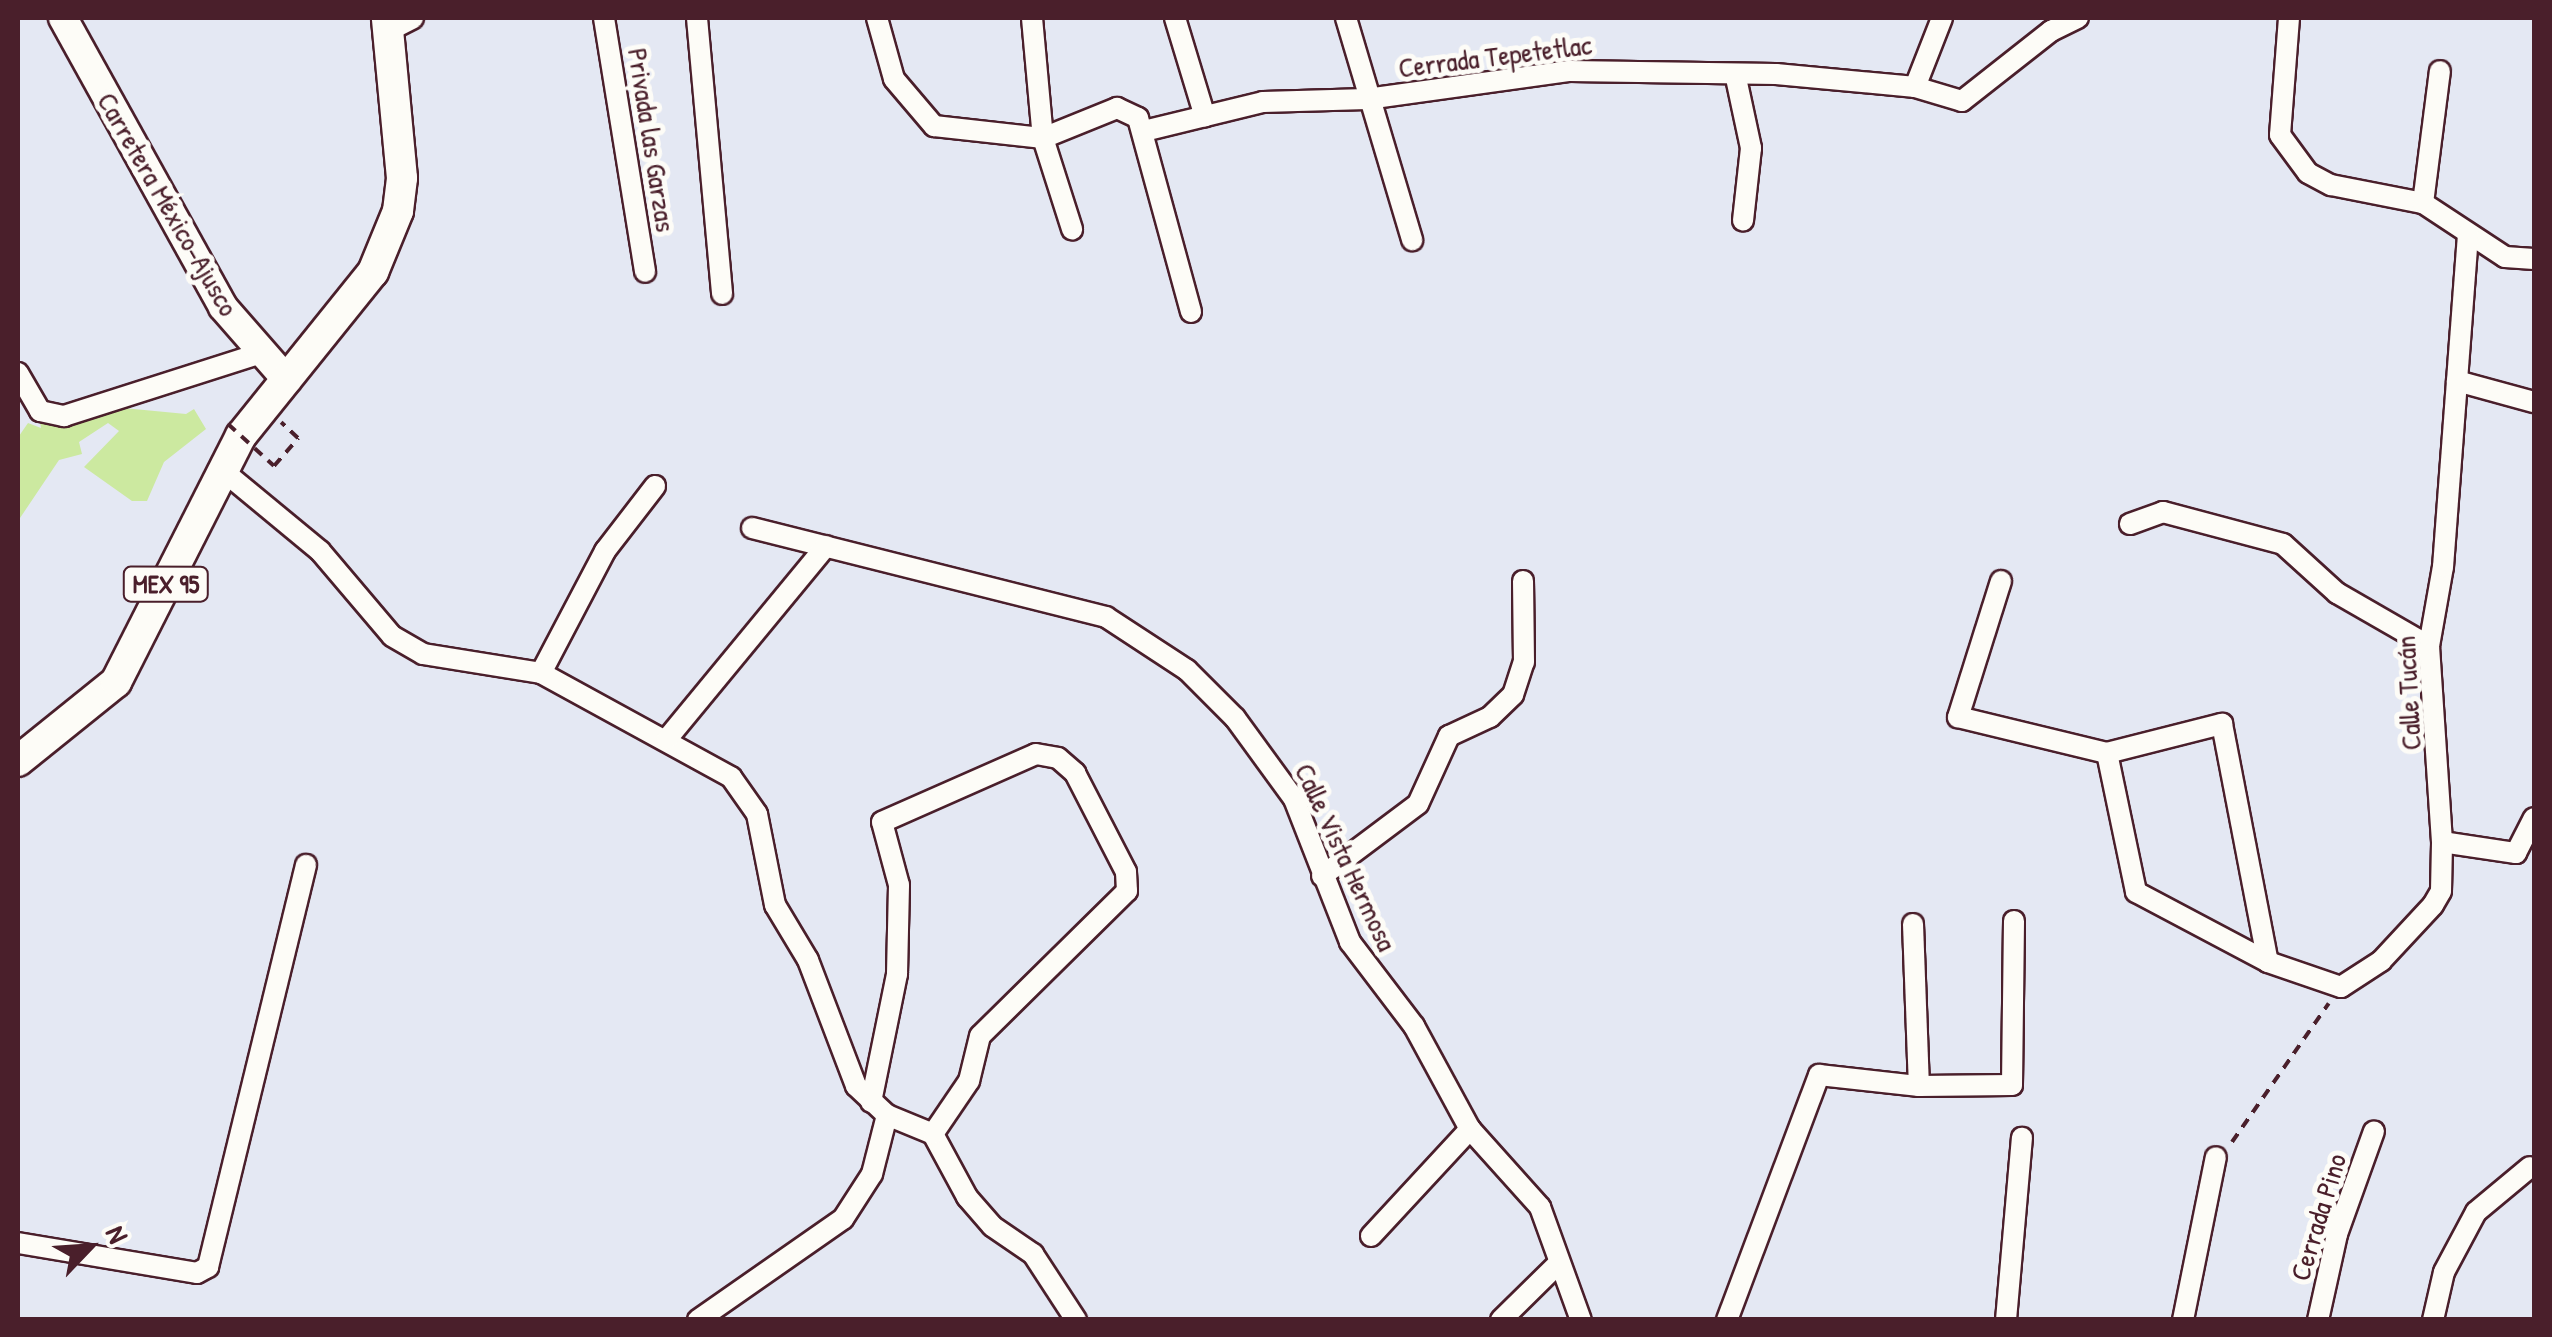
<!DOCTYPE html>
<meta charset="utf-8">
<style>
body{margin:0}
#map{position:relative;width:2552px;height:1337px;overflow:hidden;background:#e4e8f3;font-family:"Patrick Hand",sans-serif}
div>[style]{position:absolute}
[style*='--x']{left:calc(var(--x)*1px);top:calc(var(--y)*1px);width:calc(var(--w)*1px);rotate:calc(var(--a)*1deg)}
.green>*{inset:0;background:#cce9a0}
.path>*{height:4px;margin-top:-2px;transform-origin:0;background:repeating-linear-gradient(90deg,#4a1f2b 0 10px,transparent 0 18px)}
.roads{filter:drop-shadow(2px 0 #4a1f2b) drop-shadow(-2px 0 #4a1f2b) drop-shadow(0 2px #4a1f2b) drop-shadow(0 -2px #4a1f2b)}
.minor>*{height:20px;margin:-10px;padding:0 10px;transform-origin:10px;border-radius:10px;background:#fdfcf7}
.secondary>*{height:28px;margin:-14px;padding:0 14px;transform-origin:14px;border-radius:14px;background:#fdfcf7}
.primary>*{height:30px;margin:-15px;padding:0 15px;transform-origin:15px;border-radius:15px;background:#fdfcf7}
.path-bridge>*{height:4px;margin-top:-2px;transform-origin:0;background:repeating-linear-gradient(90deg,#4a1f2b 0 10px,transparent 0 18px)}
span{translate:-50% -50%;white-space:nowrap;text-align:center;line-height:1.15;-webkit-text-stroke:10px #fdfcf7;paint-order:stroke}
.shield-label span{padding:2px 8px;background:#fdfcf7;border:2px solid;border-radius:8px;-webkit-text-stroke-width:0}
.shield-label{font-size:25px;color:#4a1f2b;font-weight:700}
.street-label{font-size:28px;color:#4a1f2b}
.frame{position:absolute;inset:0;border:20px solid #4a1f2b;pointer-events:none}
.north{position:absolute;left:40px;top:1197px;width:100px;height:100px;-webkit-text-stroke:8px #fdfcf7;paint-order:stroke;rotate:65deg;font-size:28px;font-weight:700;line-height:40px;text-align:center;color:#4a1f2b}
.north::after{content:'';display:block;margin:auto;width:35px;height:45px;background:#4a1f2b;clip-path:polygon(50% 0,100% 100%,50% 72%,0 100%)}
</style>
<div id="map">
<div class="green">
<div style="clip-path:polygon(92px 405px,186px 414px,194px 409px,206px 429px,164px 462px,147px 501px,132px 501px,84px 467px,119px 431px,108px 423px,79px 442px,82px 454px,59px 460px,18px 521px,19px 436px,28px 423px,41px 428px,38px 409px)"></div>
</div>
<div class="path">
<div style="--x:274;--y:466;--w:37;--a:-49"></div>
<div style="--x:298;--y:438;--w:23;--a:-137"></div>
<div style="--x:2232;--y:1142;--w:169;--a:-55.1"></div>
</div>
<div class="roads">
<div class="minor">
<div style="--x:604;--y:18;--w:257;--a:80.8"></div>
<div style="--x:697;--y:18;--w:277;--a:84.8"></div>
<div style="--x:877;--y:18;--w:63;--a:74.4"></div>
<div style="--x:894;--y:79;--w:62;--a:49.6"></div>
<div style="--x:934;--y:126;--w:110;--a:6.3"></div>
<div style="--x:1043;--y:138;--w:80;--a:-22.1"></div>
<div style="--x:1117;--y:108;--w:23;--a:25"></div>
<div style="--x:1138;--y:118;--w:201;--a:74.7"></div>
<div style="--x:1032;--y:18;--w:121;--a:84.8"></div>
<div style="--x:1043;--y:138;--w:96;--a:72.3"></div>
<div style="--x:1175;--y:18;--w:103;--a:73.1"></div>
<div style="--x:1346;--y:18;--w:232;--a:73.4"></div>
<div style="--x:2289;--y:18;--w:117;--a:94.4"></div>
<div style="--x:2280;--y:135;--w:47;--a:53.6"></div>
<div style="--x:2308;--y:173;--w:26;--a:28"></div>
<div style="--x:2331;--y:185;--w:94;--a:11.1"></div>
<div style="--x:2423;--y:203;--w:98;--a:33.4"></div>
<div style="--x:2505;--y:257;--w:29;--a:4"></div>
<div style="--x:388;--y:31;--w:28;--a:-27"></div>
<div style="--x:1736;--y:78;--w:72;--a:77.9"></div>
<div style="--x:1751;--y:148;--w:73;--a:96.3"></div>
<div style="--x:1915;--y:87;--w:49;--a:16.6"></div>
<div style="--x:1962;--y:101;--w:113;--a:-38.2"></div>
<div style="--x:2051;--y:31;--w:30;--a:-26"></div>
<div style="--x:1915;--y:87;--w:74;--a:-68.6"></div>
<div style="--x:1144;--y:131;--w:122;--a:-13.7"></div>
<div style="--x:1263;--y:102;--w:104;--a:-1.7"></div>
<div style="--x:1367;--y:99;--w:205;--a:-7.9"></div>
<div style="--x:1570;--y:71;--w:206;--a:0.8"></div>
<div style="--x:1776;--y:74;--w:140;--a:5.3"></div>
<div style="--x:2423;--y:203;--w:133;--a:-82.7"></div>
<div style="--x:18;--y:373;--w:44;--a:59.9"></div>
<div style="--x:40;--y:411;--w:25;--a:12"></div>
<div style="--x:64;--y:416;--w:208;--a:-17.7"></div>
<div style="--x:2457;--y:381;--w:80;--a:15.3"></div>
<div style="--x:222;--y:470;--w:127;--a:39.6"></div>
<div style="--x:320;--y:551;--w:111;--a:49.7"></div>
<div style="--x:392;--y:636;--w:36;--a:30"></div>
<div style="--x:423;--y:654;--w:120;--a:9.1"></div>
<div style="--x:541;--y:673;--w:217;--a:28.7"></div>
<div style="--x:731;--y:777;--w:45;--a:54.9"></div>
<div style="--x:757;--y:814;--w:93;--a:78.8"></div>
<div style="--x:775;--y:905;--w:64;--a:59"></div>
<div style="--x:808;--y:960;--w:135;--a:69.1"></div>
<div style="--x:856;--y:1086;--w:42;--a:43.1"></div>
<div style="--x:887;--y:1115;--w:50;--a:22.4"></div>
<div style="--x:933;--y:1134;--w:72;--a:61.6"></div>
<div style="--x:967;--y:1197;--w:38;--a:49"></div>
<div style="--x:992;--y:1226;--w:50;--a:34.3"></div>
<div style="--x:1033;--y:1254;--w:79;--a:56.9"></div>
<div style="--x:2130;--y:524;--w:35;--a:-20"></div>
<div style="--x:2163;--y:512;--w:124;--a:14.9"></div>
<div style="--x:2283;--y:544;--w:73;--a:42.2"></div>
<div style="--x:2337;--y:593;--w:106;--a:29.9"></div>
<div style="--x:752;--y:528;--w:365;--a:14.1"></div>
<div style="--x:1106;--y:617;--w:97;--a:33.2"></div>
<div style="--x:1187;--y:670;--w:68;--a:45"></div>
<div style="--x:1235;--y:718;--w:100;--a:53.9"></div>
<div style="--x:1294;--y:799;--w:154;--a:68.6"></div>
<div style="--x:1350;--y:942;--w:106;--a:52.7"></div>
<div style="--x:1414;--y:1026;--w:117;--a:61.5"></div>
<div style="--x:1470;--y:1129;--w:105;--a:48.1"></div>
<div style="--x:1540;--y:1207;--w:120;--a:70.1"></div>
<div style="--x:2001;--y:581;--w:143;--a:107.5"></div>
<div style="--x:1958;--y:717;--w:153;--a:13.6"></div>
<div style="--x:2107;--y:753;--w:119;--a:-14.2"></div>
<div style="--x:2222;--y:724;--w:242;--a:79.1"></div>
<div style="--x:541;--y:673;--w:138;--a:-62.3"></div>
<div style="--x:605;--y:551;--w:82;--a:-52.4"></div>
<div style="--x:667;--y:739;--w:250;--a:-50.5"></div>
<div style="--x:2107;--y:753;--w:142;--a:78.2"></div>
<div style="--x:2136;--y:892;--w:149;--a:27.9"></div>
<div style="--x:2268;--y:962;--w:77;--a:18.9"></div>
<div style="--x:2341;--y:987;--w:48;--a:-33"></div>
<div style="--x:2381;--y:961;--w:76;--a:-47.1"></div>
<div style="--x:2433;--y:905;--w:16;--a:-60"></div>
<div style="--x:2441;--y:891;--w:49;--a:-88.8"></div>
<div style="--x:2442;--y:842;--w:196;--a:-93.8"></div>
<div style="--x:2429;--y:646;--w:80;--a:-80"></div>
<div style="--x:2443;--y:567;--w:334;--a:-85.7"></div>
<div style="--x:2442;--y:842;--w:75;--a:8.5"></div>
<div style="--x:2516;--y:853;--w:39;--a:-63"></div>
<div style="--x:1322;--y:876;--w:120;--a:-36.9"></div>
<div style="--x:1418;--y:804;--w:75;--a:-65.5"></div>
<div style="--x:1449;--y:736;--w:45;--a:-24.9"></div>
<div style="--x:1490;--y:717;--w:32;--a:-44"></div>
<div style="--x:1513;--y:695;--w:35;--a:-72"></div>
<div style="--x:1524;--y:662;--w:81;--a:-90.7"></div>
<div style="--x:1913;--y:924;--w:162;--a:87.9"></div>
<div style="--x:871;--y:1102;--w:131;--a:-78.5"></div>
<div style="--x:897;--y:974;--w:89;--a:-88.7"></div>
<div style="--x:899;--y:885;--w:65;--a:-105.1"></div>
<div style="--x:882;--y:822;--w:168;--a:-23.8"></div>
<div style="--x:1036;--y:754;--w:22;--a:10"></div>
<div style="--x:1058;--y:758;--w:23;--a:41"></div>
<div style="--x:1075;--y:773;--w:111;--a:62.7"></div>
<div style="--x:1126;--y:872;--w:19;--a:87"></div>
<div style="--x:1127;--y:891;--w:206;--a:135.4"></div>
<div style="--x:980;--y:1036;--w:46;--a:103.7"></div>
<div style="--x:969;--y:1081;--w:64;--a:124.2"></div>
<div style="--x:1371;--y:1236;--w:146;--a:-47.2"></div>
<div style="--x:18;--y:1243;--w:181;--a:9.5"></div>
<div style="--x:197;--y:1273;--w:13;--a:-29"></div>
<div style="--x:208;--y:1267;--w:414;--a:-76.3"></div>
<div style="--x:698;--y:1320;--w:177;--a:-34.9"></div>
<div style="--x:843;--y:1219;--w:54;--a:-57.2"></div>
<div style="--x:872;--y:1174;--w:61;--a:-75.7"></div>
<div style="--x:1501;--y:1320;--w:81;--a:-44.5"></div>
<div style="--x:1727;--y:1320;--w:262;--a:-69.4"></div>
<div style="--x:1819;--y:1075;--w:101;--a:6.3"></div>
<div style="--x:1919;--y:1086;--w:93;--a:-0.6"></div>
<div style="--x:2012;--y:1085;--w:164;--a:-89.3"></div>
<div style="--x:2006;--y:1320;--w:183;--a:-85"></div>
<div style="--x:2183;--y:1320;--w:166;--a:-78.6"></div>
<div style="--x:2318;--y:1320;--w:88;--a:-77.5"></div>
<div style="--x:2337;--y:1234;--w:109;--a:-70.2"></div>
<div style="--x:2433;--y:1320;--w:49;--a:-77.1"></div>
<div style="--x:2444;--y:1272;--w:68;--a:-61.9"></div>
<div style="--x:2476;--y:1212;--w:70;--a:-39.8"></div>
</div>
<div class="secondary">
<div style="--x:63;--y:18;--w:330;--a:61"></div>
<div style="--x:223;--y:307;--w:97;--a:48.8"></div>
</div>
<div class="primary">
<div style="--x:18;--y:761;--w:126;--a:-38.9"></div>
<div style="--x:116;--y:682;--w:276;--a:-63.1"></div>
<div style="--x:241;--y:436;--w:211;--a:-51.2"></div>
<div style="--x:373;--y:272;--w:66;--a:-67.7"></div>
<div style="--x:398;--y:211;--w:33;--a:-83"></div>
<div style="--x:402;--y:178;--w:161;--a:-95.4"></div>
</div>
</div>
<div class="path-bridge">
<div style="--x:228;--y:424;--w:62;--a:42.4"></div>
</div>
<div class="shield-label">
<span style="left:166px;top:584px">MEX 95</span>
</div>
<div class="street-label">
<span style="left:1495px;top:56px;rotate:-7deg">Cerrada Tepetetlac</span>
<span style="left:652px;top:140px;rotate:81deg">Privada las Garzas</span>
<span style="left:168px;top:204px;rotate:60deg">Carretera México-Ajusco</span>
<span style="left:2408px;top:693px;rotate:-93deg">Calle Tucán</span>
<span style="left:1346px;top:857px;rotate:65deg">Calle Vista Hermosa</span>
<span style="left:2318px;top:1217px;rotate:-73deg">Cerrada Pino</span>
</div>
<div class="frame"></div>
<div class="north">N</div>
</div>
